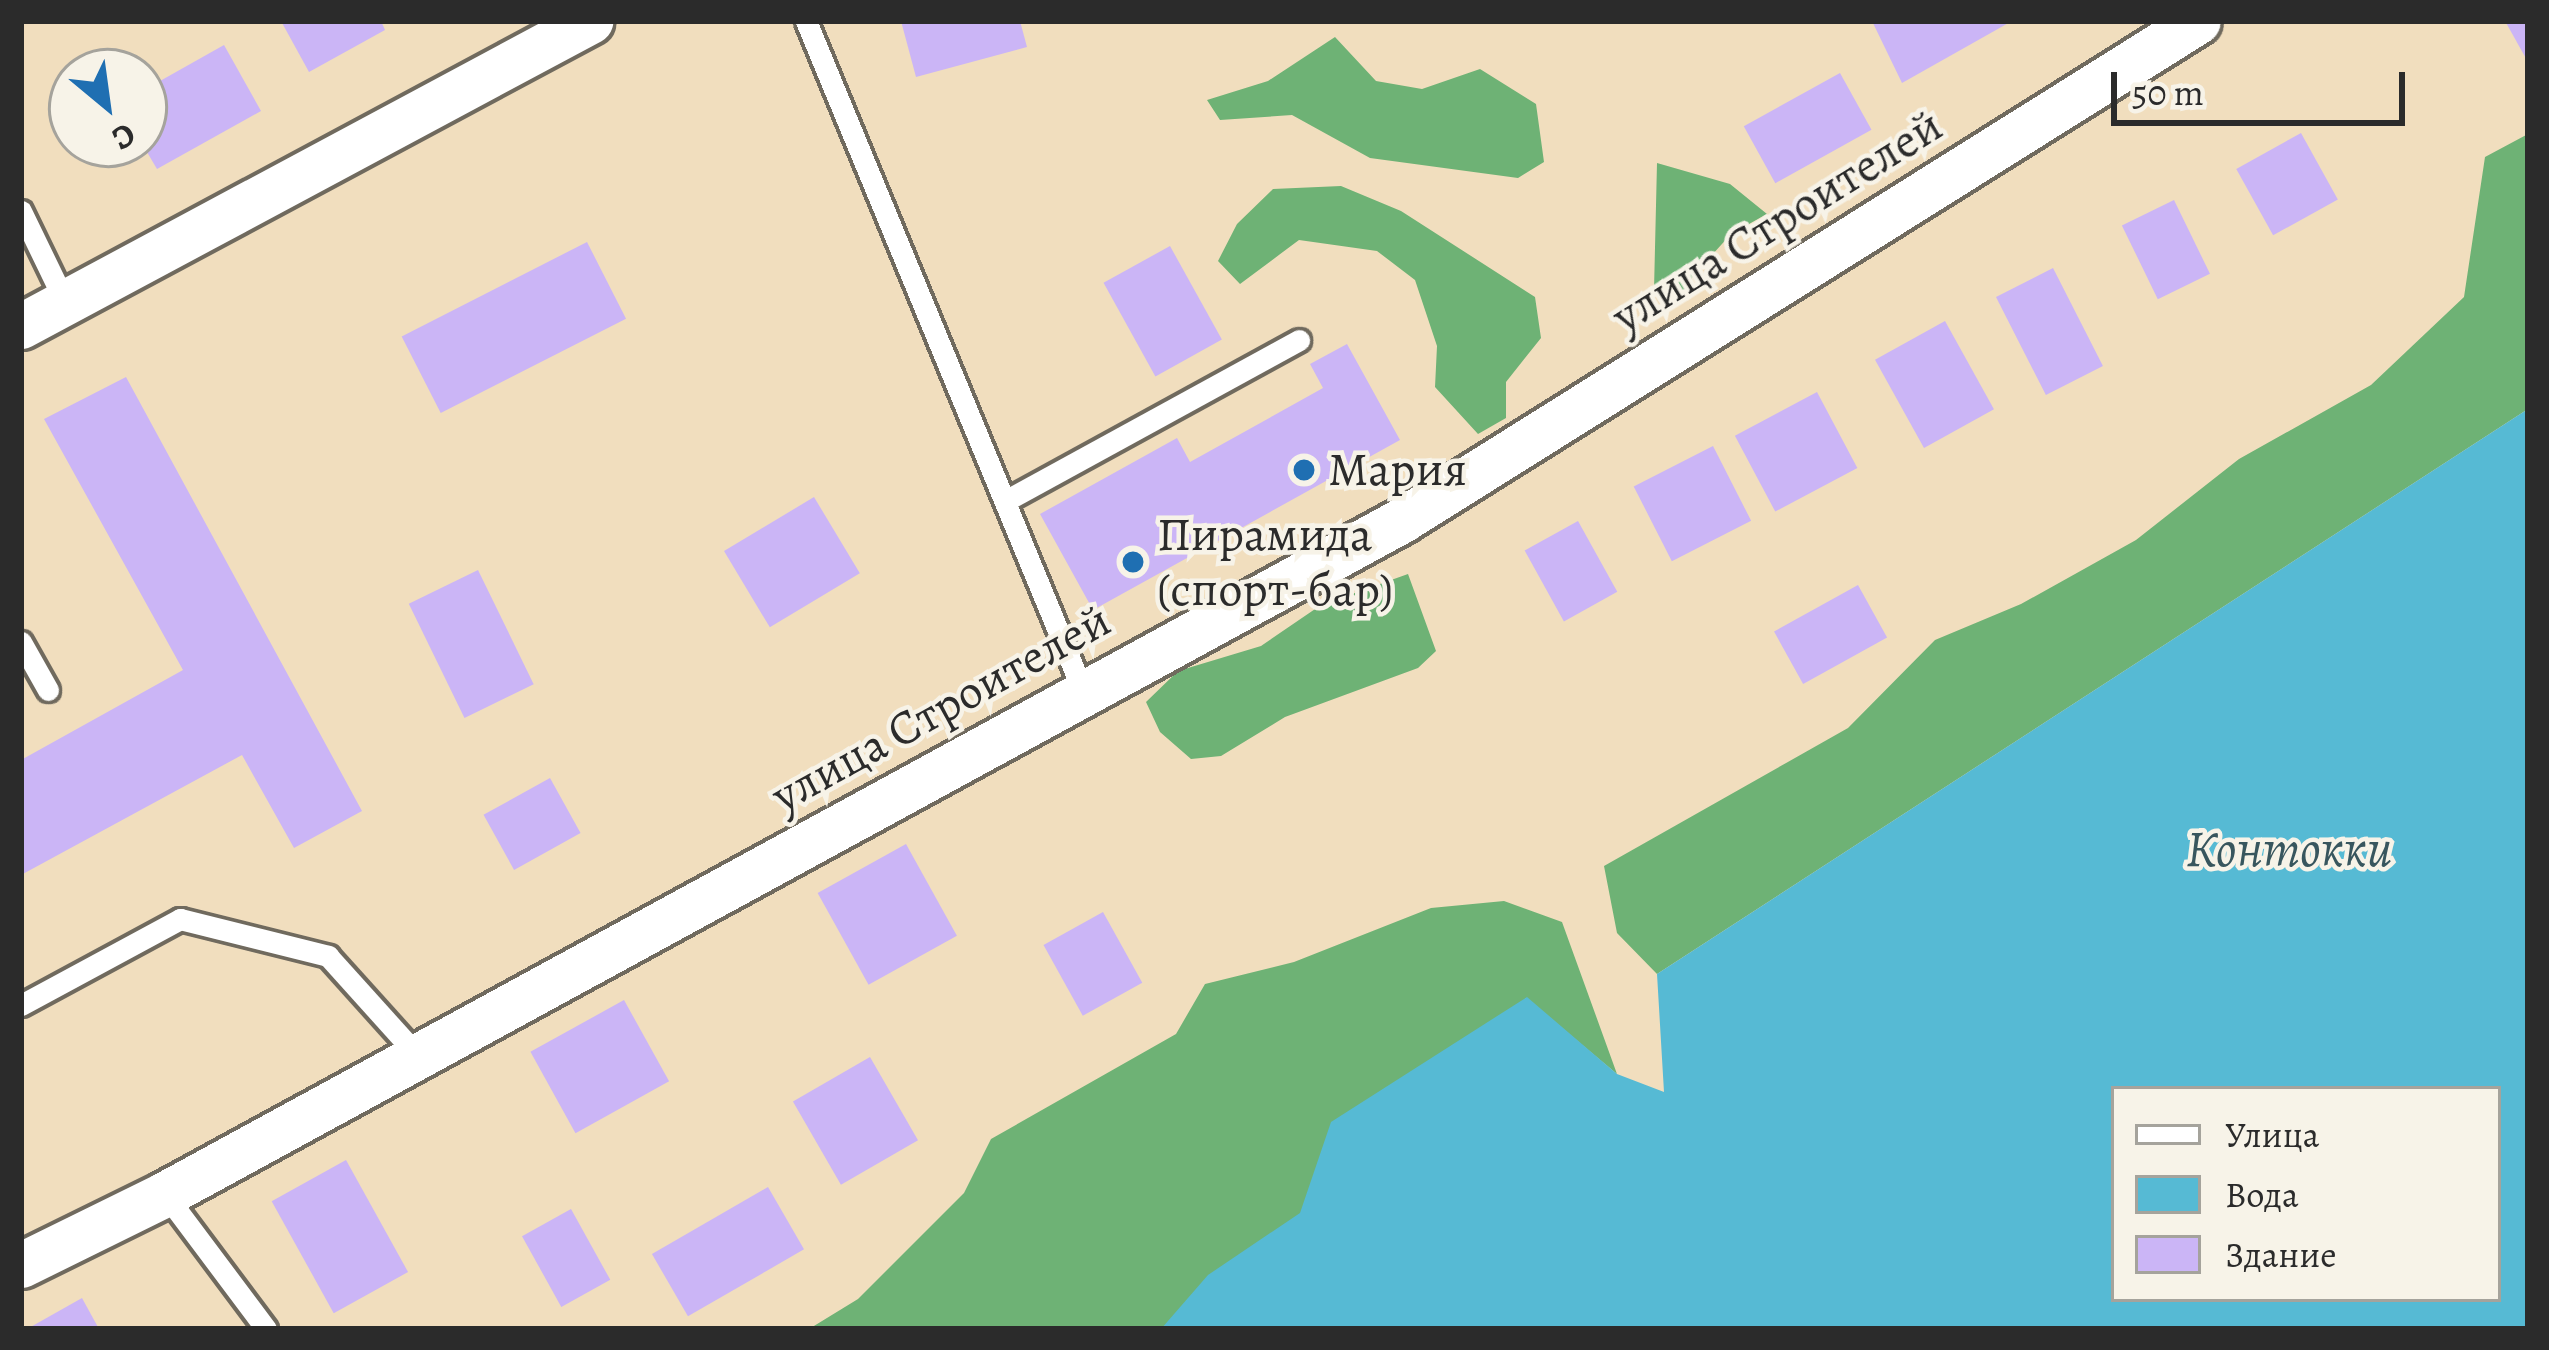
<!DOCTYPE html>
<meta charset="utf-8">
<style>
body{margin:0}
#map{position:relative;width:2549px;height:1350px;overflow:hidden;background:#f1debe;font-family:Alegreya,serif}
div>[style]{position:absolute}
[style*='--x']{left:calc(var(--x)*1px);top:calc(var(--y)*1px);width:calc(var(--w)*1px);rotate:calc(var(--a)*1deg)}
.forest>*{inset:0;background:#6eb275}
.water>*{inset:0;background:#56bad4}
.building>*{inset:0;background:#cbb5f6;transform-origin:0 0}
.roads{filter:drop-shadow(3px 0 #706a5e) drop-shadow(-3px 0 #706a5e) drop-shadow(0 3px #706a5e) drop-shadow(0 -3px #706a5e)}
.service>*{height:21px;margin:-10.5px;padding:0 10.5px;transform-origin:10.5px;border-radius:10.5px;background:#fff}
.minor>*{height:45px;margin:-22.5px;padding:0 22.5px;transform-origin:22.5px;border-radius:22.5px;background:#fff}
.dots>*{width:33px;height:33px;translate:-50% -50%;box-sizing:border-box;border:6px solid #f7f3e8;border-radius:50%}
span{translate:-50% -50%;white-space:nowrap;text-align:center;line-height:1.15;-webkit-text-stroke:9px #f7f3e8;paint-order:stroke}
.street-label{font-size:48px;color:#2b2b2b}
.poi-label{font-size:48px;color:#2b2b2b}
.left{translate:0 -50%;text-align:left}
.water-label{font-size:51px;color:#38565e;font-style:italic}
.frame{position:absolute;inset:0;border:24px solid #2b2b2b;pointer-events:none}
.legend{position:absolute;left:2111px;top:1086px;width:390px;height:216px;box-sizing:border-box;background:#f7f3e8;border:3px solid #a5a39c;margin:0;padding:15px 21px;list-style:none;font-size:36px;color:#2b2b2b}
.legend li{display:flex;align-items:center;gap:24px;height:60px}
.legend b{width:60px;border:3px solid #a5a39c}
.north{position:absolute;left:48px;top:48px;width:120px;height:120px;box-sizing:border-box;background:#f7f3e8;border:3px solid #a5a39c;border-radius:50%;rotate:151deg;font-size:33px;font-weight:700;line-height:48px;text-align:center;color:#2b2b2b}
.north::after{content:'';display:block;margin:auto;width:42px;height:54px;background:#1f6fb2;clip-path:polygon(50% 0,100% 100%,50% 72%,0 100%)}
.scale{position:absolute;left:2111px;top:72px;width:294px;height:54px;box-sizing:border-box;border:6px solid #2b2b2b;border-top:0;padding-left:15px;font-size:36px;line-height:42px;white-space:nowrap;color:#2b2b2b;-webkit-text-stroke:9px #f7f3e8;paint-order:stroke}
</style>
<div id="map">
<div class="forest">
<div style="clip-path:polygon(1335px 37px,1376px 81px,1422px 89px,1480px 69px,1536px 104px,1544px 162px,1518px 178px,1370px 158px,1292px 115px,1220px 120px,1207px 100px,1268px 81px)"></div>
<div style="clip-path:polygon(2528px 134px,2528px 409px,1657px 974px,1617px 933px,1604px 866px,1848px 728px,1935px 640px,2021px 604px,2136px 540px,2239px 459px,2371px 385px,2464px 297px,2485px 157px)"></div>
<div style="clip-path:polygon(1657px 163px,1730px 184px,1767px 214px,1731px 234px,1693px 276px,1679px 305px,1654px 290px)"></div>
<div style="clip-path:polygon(1341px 186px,1401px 211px,1535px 297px,1541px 338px,1506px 382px,1506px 418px,1478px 434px,1435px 387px,1437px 346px,1415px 280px,1377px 251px,1299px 240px,1240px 284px,1218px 261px,1237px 224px,1273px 189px)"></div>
<div style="clip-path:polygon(1408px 574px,1436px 651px,1418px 668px,1285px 717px,1221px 756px,1191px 759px,1160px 732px,1146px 702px,1178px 671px,1261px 646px,1321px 605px)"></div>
<div style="clip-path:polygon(1504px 901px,1562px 922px,1617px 1074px,1526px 998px,1302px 1218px,1168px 1329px,809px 1329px,858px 1299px,964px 1193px,991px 1139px,1176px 1034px,1205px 984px,1294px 962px,1431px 908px)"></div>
</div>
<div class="water">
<div style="clip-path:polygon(evenodd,2528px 409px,2528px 1329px,1161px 1329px,1208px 1275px,1300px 1213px,1331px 1122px,1527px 997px,1617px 1074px,1664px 1092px,1657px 974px,2528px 409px,2114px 1089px,2498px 1089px,2498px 1299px,2114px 1299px,2114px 1089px)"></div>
</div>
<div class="building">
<div style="clip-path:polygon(281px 21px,381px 21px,385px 30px,309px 72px)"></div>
<div style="clip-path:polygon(901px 21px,1020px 21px,1027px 47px,916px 77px)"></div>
<div style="clip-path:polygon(1872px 21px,2012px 21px,1902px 83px)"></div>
<div style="clip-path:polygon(2505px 21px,2528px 21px,2528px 62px)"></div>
<div style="clip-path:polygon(224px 45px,261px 111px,157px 169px,144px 147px,144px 90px)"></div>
<div style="left:1840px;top:73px;width:65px;height:110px;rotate:61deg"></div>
<div style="left:2301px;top:133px;width:76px;height:74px;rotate:61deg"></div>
<div style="left:2174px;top:200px;width:82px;height:58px;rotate:64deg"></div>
<div style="left:587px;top:242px;width:86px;height:208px;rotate:63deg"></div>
<div style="left:1170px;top:246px;width:107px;height:76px;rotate:61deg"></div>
<div style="left:2053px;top:268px;width:110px;height:64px;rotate:63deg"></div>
<div style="left:1945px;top:321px;width:101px;height:80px;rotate:61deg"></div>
<div style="clip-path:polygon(1347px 344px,1400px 440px,1093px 610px,1040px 514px,1177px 438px,1190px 462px,1323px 388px,1310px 364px)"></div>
<div style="clip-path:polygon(126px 377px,362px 811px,294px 848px,242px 755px,21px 875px,21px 760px,183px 670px,44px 419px)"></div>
<div style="left:1817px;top:392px;width:86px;height:93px;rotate:62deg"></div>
<div style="left:1713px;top:446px;width:84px;height:89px;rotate:63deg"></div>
<div style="left:814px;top:497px;width:89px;height:105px;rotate:59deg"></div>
<div style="left:1578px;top:521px;width:81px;height:61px;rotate:61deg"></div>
<div style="left:478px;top:570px;width:127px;height:77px;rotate:64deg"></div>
<div style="left:1858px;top:585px;width:60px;height:96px;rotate:61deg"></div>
<div style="left:550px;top:778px;width:63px;height:76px;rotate:61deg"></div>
<div style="left:906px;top:844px;width:105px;height:101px;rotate:61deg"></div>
<div style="left:1103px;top:912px;width:81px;height:68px;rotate:61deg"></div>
<div style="left:624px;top:1000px;width:93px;height:107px;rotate:61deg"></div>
<div style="left:870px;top:1057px;width:96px;height:89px;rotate:60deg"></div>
<div style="left:346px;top:1160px;width:128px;height:85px;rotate:61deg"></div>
<div style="left:768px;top:1187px;width:72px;height:134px;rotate:60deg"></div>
<div style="left:571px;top:1209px;width:81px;height:56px;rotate:61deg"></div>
<div style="clip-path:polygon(82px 1298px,99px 1329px,27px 1329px)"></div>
</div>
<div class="roads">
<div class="service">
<div style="--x:806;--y:21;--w:725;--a:67.54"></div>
<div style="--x:21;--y:211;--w:101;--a:64.2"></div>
<div style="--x:1007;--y:500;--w:333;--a:-28.7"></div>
<div style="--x:21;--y:642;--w:55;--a:60.6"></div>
<div style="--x:21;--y:1005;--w:181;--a:-28.4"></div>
<div style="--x:180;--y:919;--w:153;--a:14"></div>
<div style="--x:328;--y:956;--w:133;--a:48"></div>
<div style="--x:165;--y:1194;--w:169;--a:53.2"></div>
</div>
<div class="minor">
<div style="--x:21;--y:326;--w:646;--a:-28.19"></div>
<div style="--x:21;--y:1265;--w:161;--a:-26.2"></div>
<div style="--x:165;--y:1194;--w:1409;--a:-28.58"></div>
<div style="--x:1402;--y:520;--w:939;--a:-32.08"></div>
</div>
</div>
<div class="dots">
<div style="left:1304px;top:470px;background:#1f6fb2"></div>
<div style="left:1133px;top:562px;background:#1f6fb2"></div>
</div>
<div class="street-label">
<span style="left:1777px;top:221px;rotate:-32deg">улица Строителей</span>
<span style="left:941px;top:708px;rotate:-29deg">улица Строителей</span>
</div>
<div class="poi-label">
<span class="left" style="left:1328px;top:470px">Мария</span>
<span class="left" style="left:1157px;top:562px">Пирамида<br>(спорт-бар)</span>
</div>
<div class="water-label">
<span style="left:2289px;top:849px">Контокки</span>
</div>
<div class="frame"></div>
<ul class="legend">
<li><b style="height:15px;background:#fff"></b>Улица</li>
<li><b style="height:33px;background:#56bad4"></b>Вода</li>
<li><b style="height:33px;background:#cbb5f6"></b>Здание</li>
</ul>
<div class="north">С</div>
<div class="scale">50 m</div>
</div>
